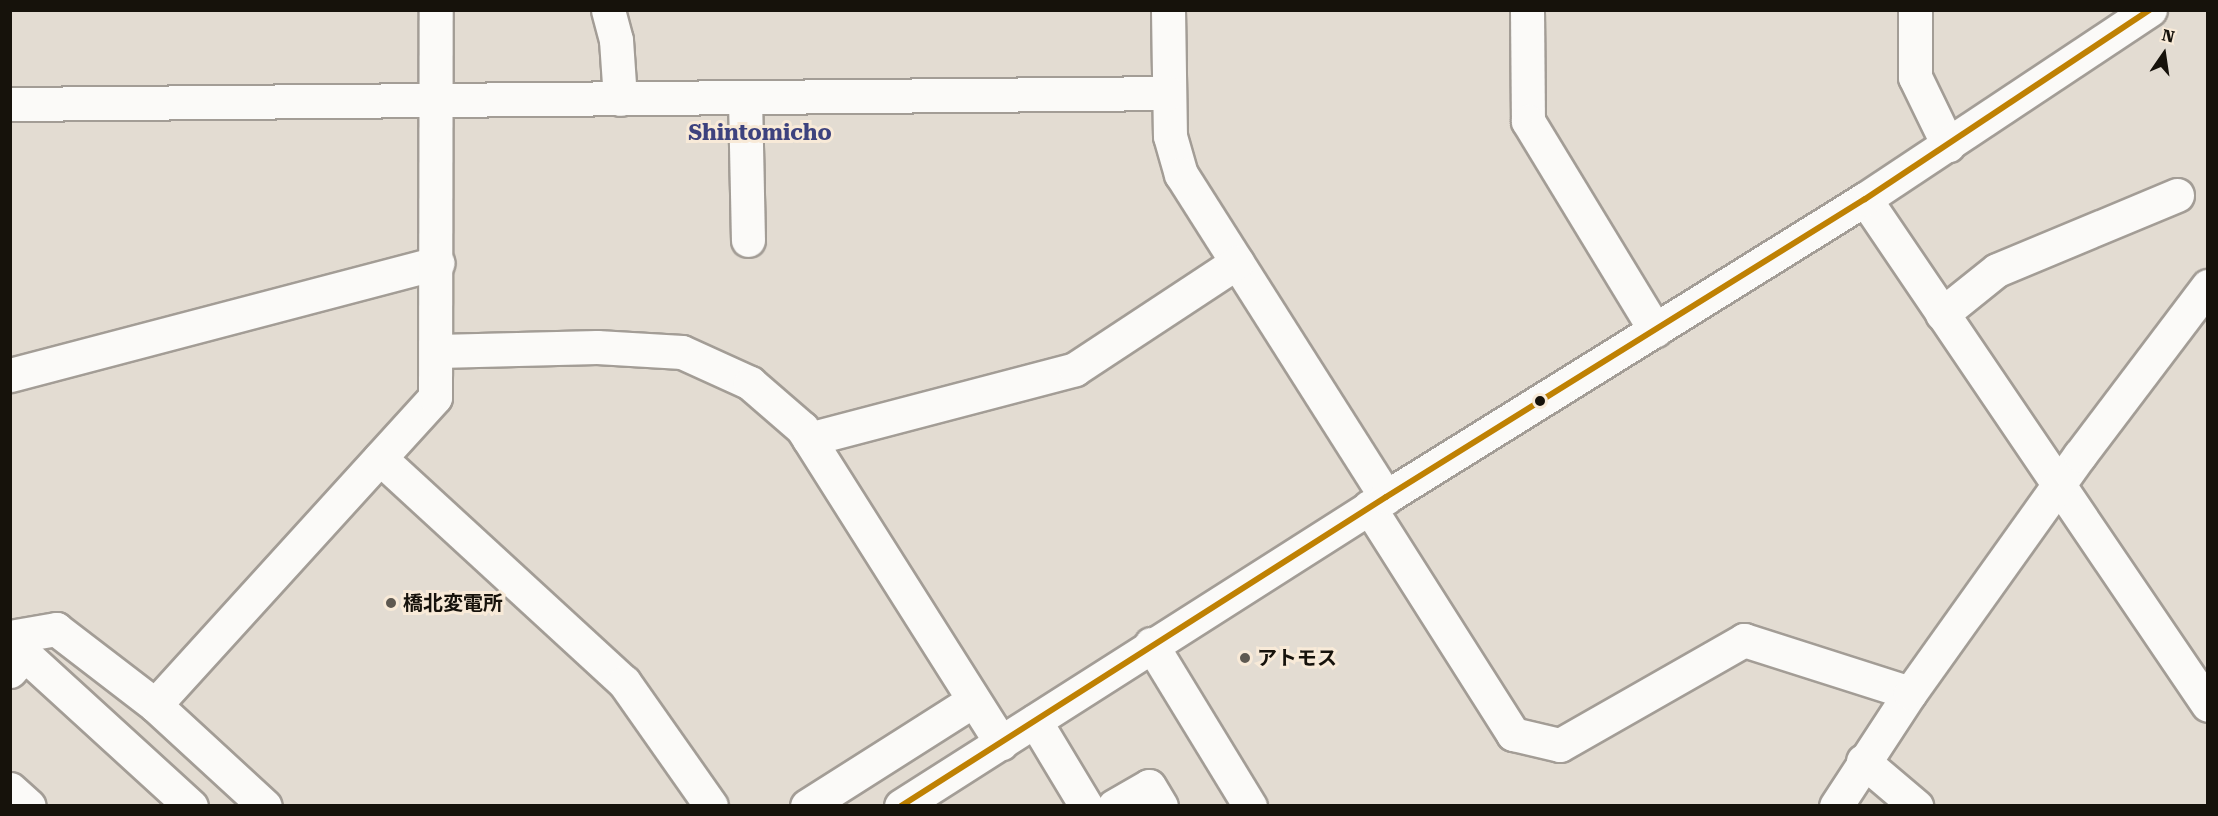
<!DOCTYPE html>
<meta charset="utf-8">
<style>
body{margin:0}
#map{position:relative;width:2218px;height:816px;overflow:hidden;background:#e3dcd2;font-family:"Roboto Serif","Noto Sans JP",serif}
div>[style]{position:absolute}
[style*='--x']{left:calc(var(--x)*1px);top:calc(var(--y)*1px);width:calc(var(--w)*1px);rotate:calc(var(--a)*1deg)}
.roads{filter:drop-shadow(2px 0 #a39d96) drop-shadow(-2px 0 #a39d96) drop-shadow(0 2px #a39d96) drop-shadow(0 -2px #a39d96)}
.minor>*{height:33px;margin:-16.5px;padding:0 16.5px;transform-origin:16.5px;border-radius:16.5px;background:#fbfaf8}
.major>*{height:33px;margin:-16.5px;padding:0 16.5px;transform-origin:16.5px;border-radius:16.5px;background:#fbfaf8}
.bus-1>*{height:6px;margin:-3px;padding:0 3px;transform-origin:3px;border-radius:3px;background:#bf8103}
.dots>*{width:16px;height:16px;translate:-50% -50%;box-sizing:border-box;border:3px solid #f8ead8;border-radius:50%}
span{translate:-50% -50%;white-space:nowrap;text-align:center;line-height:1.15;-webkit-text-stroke:6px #f8ead8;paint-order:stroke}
.poi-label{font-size:20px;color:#16120b;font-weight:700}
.left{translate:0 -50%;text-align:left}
.quarter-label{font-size:22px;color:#3d427e;font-weight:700}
.frame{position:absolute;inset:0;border:12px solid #16120b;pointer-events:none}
.north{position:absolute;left:2134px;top:24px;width:60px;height:60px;-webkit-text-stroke:4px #f8ead8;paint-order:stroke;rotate:13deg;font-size:16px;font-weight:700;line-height:24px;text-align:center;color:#16120b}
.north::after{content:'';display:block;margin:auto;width:21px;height:27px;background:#16120b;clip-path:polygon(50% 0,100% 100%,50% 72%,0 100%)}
</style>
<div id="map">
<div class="roads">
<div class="minor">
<div style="--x:608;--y:10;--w:31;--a:75"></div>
<div style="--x:616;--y:40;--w:59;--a:86.1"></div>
<div style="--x:1168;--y:10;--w:126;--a:89.1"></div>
<div style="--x:1170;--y:136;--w:40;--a:74"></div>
<div style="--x:1181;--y:174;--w:383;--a:57.6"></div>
<div style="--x:1527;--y:10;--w:111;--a:89.5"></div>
<div style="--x:1528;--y:121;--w:245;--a:58.7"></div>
<div style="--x:1915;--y:10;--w:67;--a:90"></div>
<div style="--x:1915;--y:77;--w:76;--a:64.1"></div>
<div style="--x:745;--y:98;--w:142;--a:88.8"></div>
<div style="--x:10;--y:104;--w:1158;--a:-0.54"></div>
<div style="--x:1865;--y:199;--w:611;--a:55.87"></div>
<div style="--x:1942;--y:314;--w:70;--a:-38.7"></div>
<div style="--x:1997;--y:270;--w:195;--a:-22.6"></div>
<div style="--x:438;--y:351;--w:159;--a:-1.4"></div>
<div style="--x:597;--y:347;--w:85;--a:3.4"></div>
<div style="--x:682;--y:352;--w:75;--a:24.5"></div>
<div style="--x:750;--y:383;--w:69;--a:40.9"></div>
<div style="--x:802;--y:428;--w:373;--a:57.7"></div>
<div style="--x:10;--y:375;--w:442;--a:-14.7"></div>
<div style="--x:809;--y:439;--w:275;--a:-14.7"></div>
<div style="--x:1075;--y:369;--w:194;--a:-33.4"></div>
<div style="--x:380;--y:458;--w:331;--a:42.6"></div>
<div style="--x:624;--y:682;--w:151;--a:54.9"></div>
<div style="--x:1369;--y:507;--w:269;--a:57.6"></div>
<div style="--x:1513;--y:734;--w:48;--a:13.2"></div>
<div style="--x:1560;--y:745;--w:212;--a:-29.7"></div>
<div style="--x:1744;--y:640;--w:174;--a:17.7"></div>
<div style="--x:10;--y:637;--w:47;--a:-9.9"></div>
<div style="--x:56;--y:629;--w:125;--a:37.5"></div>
<div style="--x:155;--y:705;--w:149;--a:42.6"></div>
<div style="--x:1151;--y:644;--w:190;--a:58.6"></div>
<div style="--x:10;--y:671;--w:23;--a:-49"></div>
<div style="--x:155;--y:705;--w:416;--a:-47.7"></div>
<div style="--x:435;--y:397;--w:387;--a:-89.9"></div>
<div style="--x:1035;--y:721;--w:99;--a:59"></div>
<div style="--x:1863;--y:761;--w:70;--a:40.3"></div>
<div style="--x:10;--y:789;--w:25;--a:42"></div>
<div style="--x:807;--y:806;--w:194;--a:-32.4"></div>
<div style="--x:901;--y:806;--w:575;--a:-32.5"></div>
<div style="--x:1386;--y:497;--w:564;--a:-31.89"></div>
<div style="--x:1865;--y:199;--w:342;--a:-33.6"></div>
<div style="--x:1114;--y:806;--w:40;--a:-29.7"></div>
<div style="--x:1149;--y:786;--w:23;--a:59"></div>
<div style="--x:1836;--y:806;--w:135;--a:-56.8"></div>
<div style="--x:1910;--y:693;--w:292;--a:-54.5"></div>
<div style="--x:2080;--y:455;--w:212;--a:-52.9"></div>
</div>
<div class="major">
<div style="--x:10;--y:641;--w:245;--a:42.4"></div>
</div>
</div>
<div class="bus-1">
<div style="--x:901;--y:806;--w:575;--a:-32.5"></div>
<div style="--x:1386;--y:497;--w:564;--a:-31.89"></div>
<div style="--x:1865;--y:199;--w:342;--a:-33.6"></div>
</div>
<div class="dots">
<div style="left:1540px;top:401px;background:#16120b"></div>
<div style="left:391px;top:603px;background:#5e5951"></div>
<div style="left:1245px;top:658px;background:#5e5951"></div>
</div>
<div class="poi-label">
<span class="left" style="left:403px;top:603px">橋北変電所</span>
<span class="left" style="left:1257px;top:658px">アトモス</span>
</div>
<div class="quarter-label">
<span style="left:760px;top:133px">Shintomicho</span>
</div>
<div class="frame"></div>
<div class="north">N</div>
</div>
